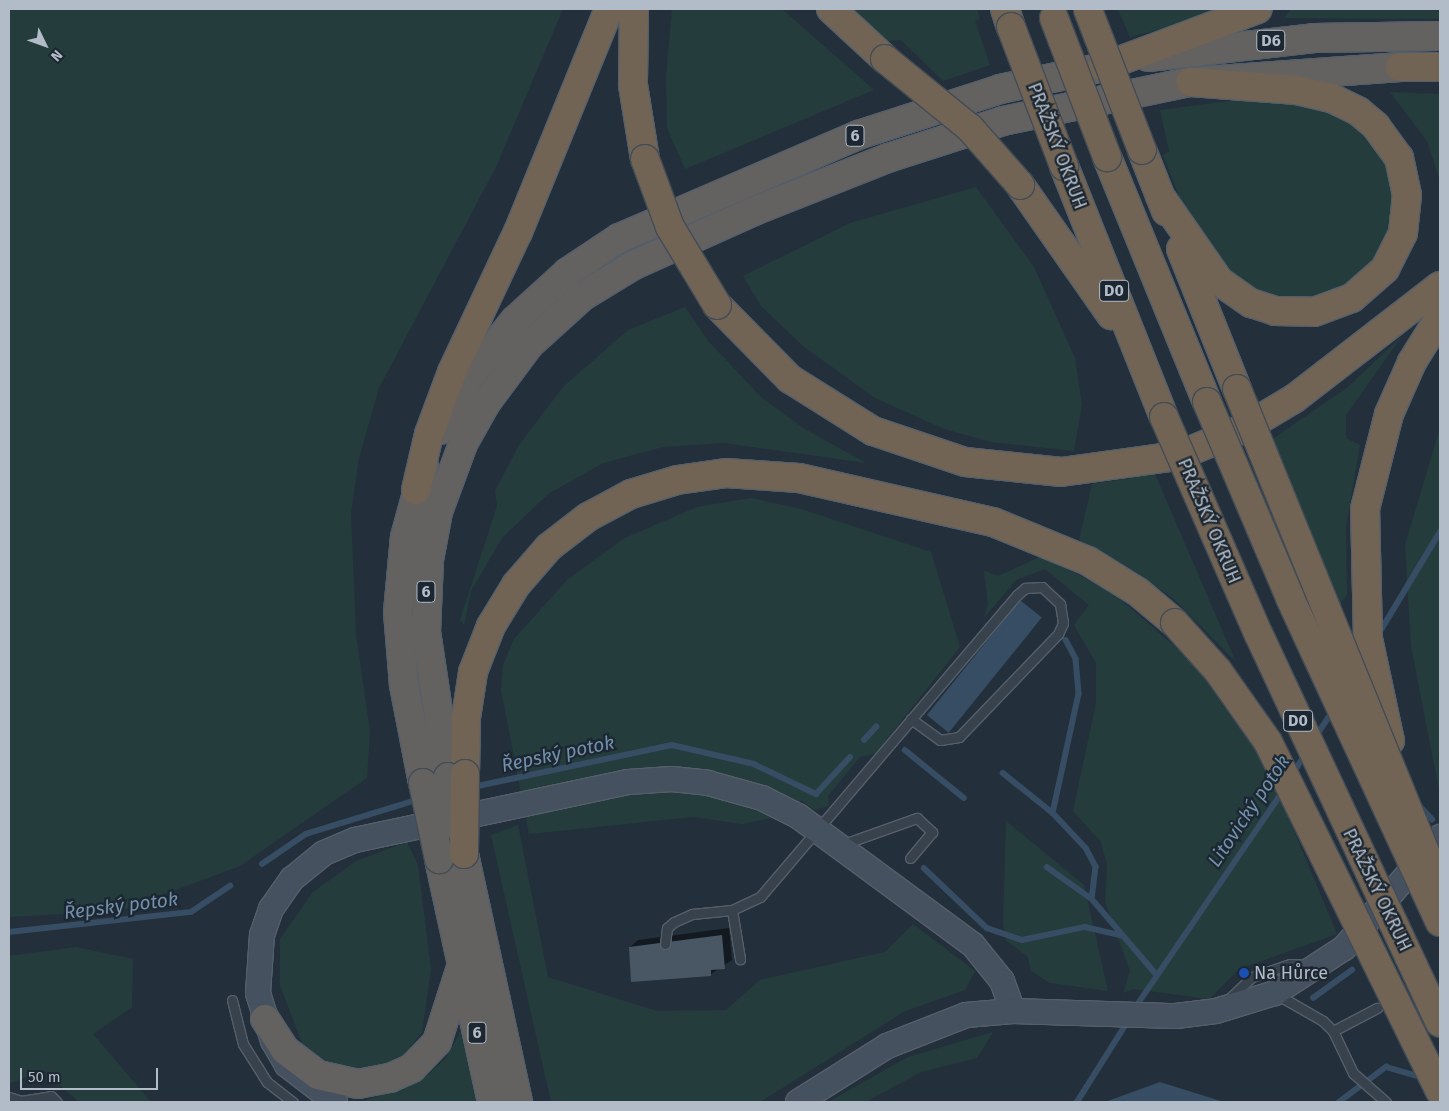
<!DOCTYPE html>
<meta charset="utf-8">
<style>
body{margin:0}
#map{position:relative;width:1449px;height:1111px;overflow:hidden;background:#23303c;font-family:"Fira Sans",sans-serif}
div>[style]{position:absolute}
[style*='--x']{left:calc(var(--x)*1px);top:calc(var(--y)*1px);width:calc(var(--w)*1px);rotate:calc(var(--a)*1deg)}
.green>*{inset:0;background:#253c3d}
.water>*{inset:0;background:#364d63;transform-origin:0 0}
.shadow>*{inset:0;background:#0007}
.stream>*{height:5.5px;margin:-2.75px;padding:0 2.75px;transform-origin:2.75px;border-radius:2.75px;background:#364d63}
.building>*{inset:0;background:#495765}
.roads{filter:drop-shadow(1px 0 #555f6a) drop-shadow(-1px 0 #555f6a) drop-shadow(0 1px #555f6a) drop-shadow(0 -1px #555f6a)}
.service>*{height:9px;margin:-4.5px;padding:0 4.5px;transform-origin:4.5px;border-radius:4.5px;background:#37424c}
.secondary>*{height:24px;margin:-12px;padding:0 12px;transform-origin:12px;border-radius:12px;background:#45515f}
.trunk>*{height:28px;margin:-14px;padding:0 14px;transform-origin:14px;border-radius:14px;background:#646260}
.motorway>*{height:28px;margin:-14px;padding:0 14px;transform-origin:14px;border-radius:14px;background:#726454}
.bridges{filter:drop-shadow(1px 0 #424c57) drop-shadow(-1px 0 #424c57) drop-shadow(0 1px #424c57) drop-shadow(0 -1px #424c57)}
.trunk-bridge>*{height:28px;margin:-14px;padding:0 14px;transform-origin:14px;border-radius:14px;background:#646260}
.motorway-bridge>*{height:28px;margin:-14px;padding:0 14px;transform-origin:14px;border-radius:14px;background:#726454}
.dots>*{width:14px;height:14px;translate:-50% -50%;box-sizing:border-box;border:2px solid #1c2731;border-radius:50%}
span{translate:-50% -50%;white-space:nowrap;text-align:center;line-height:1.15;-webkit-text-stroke:4.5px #1c2731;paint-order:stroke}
.shield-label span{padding:1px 4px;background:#1c2731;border:1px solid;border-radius:4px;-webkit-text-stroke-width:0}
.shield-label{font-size:16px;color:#b2bcc8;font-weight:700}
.street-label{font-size:18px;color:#b2bcc8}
.poi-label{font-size:18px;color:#b2bcc8}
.left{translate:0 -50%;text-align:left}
.water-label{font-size:19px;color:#7290ab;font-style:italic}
.frame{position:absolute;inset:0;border:10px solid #b2bcc8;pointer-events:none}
.north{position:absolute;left:20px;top:20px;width:50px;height:50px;-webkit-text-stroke:4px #1c2731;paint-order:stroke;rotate:132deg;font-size:14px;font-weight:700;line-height:20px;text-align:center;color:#b2bcc8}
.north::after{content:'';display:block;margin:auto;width:18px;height:22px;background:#b2bcc8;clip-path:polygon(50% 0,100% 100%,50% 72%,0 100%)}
.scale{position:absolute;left:20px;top:1068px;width:138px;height:22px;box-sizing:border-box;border:2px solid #b2bcc8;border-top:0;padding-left:6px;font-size:15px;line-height:18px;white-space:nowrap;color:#b2bcc8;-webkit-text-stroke:4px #1c2731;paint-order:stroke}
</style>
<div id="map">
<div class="green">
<div style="clip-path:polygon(9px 9px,563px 9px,496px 167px,379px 388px,359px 458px,351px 513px,356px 634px,370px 732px,367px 778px,240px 866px,119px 911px,9px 917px)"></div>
<div style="clip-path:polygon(672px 9px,782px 9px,874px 90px,685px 169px,667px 128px,666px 77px)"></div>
<div style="clip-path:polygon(849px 9px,977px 9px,980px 19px,975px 21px,990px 65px,943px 81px,901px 40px,883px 41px)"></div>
<div style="clip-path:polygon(1118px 9px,1240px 9px,1130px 37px)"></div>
<div style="clip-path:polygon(1291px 9px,1440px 9px,1440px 19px,1284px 18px)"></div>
<div style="clip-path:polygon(1390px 92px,1440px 94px,1440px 181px,1427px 141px)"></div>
<div style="clip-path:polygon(1253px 98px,1295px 98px,1353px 119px,1387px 155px,1398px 224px,1359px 284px,1293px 305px,1241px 289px,1186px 214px,1163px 155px,1169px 151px,1160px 110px)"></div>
<div style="clip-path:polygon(976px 187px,1034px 267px,1075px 358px,1082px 405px,1074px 451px,991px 442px,944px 429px,875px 398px,803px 346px,761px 306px,743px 276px,850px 223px)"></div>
<div style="clip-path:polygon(685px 307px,709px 342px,761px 397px,803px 428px,866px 463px,724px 443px,663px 447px,603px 463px,548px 494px,502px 538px,471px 591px,464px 625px,460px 620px,497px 506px,495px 491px,519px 445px,563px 387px,628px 330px)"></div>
<div style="clip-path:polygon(1402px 336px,1346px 415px,1346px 438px,1360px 445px,1346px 527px,1347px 595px,1334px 612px,1268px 442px,1348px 387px)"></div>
<div style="clip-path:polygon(1440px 428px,1440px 795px,1411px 646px,1405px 545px)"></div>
<div style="clip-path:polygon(1155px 474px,1235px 660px,1234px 660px,1173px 598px,1079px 540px,1092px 484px)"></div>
<div style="clip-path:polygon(751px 498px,801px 509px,931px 552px,960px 647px,875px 754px,860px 757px,828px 796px,829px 806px,814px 810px,801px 800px,791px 814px,742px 824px,693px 817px,529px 834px,501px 690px,503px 665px,514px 639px,568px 579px,625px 538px,697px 507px)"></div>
<div style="clip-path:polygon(1042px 556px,1112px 592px,1196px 665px,1247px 730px,1272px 778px,1337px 934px,1239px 969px,1209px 999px,1133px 989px,1123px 993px,1130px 971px,1105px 902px,1107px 865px,1101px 842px,1073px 811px,1096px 703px,1096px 663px,1074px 625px,1089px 605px,1045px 569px,1016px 580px,983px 619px,988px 604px,984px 571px,998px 576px)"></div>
<div style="clip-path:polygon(1006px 821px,1084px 885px,1108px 991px,1050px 983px,1031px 971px,1028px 957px,1006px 940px,1003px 924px)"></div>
<div style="clip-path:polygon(518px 825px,548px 977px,657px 1011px,726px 1010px,760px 980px,885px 952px,913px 924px,975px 971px,965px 990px,905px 1011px,760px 1102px,551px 1102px,491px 835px)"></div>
<div style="clip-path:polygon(407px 842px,418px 865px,431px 970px,422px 1032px,397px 1064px,358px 1073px,337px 1068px,303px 1046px,280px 985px,280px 939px,313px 892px,356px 861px)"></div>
<div style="clip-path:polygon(76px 947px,133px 959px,132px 1007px,93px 1034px,151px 1102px,79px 1102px,43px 1070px,9px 1084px,9px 956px)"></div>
<div style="clip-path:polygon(463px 1027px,478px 1102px,364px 1101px,422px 1080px,447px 1057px)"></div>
<div style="clip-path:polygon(993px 1032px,977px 1058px,921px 1072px,866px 1102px,828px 1102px,908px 1057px)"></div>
</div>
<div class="water">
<div style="left:1020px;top:600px;width:28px;height:148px;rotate:39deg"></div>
<div style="clip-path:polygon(1160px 1082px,1224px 1102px,1105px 1102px)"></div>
</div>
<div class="shadow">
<div style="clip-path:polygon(729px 928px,732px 960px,711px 974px,630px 947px,638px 940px)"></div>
</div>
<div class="stream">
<div style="--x:1378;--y:635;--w:120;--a:-59"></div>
<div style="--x:1066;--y:640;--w:21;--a:62"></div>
<div style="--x:1076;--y:659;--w:35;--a:85"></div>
<div style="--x:1079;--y:694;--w:122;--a:102.3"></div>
<div style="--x:1053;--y:813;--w:48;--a:46.7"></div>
<div style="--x:1086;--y:848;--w:21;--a:62"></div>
<div style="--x:1096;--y:867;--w:32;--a:97"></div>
<div style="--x:1315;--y:738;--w:33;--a:-57"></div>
<div style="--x:864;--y:740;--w:18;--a:-47"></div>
<div style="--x:905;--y:750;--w:76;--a:39.1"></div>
<div style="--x:1003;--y:773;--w:64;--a:38.7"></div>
<div style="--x:1293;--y:774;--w:23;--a:-59"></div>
<div style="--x:473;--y:787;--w:203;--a:-11.9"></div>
<div style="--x:672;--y:745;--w:84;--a:13"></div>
<div style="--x:754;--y:764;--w:69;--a:25.8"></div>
<div style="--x:816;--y:794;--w:50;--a:-47.4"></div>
<div style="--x:1418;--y:804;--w:21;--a:47"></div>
<div style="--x:262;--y:864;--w:53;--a:-34.3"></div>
<div style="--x:306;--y:834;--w:119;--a:-17.1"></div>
<div style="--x:1047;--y:867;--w:55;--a:35.4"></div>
<div style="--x:1092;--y:899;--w:99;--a:49.5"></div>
<div style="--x:924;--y:868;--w:87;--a:43.6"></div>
<div style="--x:987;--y:928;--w:37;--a:19"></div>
<div style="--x:1022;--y:940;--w:64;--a:-11.7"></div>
<div style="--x:1085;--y:927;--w:37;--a:13"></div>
<div style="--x:9;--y:932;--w:183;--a:-6.3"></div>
<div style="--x:191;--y:912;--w:47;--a:-33.7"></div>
<div style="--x:1313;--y:998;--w:48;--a:-35.7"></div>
<div style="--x:1135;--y:1008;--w:263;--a:-55.7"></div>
<div style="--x:1077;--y:1102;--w:96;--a:-57.8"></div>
<div style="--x:1339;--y:1102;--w:59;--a:-36.7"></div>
<div style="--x:1386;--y:1067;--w:40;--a:16"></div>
</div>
<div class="building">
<div style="clip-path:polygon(722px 935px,725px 969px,711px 970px,711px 976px,631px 982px,629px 947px)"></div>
</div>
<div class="roads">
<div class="service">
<div style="--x:841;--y:845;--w:81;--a:-19.6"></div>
<div style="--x:917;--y:818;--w:21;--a:43"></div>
<div style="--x:932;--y:832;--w:34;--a:130"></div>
<div style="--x:732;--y:910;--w:50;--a:80.7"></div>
<div style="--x:665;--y:944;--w:16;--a:-83"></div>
<div style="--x:667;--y:928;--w:9;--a:-41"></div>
<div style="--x:674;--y:922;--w:20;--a:-24"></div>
<div style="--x:692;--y:914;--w:40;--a:-5.7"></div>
<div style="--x:732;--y:910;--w:31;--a:-25"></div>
<div style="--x:760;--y:897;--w:397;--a:-49.6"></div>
<div style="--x:1017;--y:595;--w:11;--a:-41"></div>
<div style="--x:1025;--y:588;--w:17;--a:-3"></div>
<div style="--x:1042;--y:587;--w:25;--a:43"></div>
<div style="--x:1060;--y:604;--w:19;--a:81"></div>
<div style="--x:1063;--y:623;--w:12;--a:114"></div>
<div style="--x:1058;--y:634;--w:143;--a:133.9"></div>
<div style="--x:959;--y:737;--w:19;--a:171"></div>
<div style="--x:940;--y:740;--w:36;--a:-144"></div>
<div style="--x:1276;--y:994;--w:54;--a:29.9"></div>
<div style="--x:1323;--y:1021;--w:14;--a:45"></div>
<div style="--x:1333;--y:1031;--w:47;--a:64.5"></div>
<div style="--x:1353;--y:1073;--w:44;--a:41.3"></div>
<div style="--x:232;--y:1000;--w:45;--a:76"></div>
<div style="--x:243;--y:1044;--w:45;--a:57.7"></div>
<div style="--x:267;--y:1082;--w:33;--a:38"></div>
<div style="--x:1228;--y:1000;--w:33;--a:-44"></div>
<div style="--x:1252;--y:977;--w:40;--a:-18.9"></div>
<div style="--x:1290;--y:964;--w:19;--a:3"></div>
<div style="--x:1333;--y:1031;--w:50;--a:-27.6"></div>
<div style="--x:9;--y:1097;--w:13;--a:18"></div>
<div style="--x:21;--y:1101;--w:30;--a:-9"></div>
<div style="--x:51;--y:1096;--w:8;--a:45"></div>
</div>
<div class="secondary">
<div style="--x:335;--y:1102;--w:61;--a:-142.4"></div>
<div style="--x:287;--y:1065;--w:28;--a:-120"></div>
<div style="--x:273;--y:1041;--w:50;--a:-107.4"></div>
<div style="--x:258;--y:993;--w:58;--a:-86.1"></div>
<div style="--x:262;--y:935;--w:28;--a:-71"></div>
<div style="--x:271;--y:909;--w:37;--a:-55"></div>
<div style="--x:292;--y:879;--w:41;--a:-39.1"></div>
<div style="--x:324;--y:853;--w:34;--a:-23"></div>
<div style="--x:355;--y:840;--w:279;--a:-12"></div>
<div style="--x:628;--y:782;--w:44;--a:-3.9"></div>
<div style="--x:672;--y:779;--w:36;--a:6"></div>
<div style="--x:708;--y:783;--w:56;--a:15.5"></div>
<div style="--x:762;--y:798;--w:40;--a:26.6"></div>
<div style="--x:798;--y:816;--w:217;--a:36.4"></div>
<div style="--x:973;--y:945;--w:46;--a:51.1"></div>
<div style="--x:1002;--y:981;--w:32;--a:70"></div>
<div style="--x:798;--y:1102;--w:105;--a:-32.2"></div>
<div style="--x:887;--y:1046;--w:85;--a:-21.4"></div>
<div style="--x:966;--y:1015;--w:47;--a:-4.9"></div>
<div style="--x:1013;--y:1011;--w:163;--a:1.8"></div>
<div style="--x:1176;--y:1016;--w:40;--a:-7.1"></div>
<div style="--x:1216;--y:1011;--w:62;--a:-17"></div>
<div style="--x:1275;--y:993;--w:82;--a:-33.1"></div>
<div style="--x:1344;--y:948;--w:147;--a:-49.1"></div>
</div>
<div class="trunk">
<div style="--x:1148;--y:57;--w:167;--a:-6.5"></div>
<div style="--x:1314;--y:38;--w:126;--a:-0.9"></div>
<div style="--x:440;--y:430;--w:60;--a:-60.9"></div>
<div style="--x:469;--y:378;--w:74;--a:-51.6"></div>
<div style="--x:515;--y:320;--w:72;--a:-42.2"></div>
<div style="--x:568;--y:272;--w:61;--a:-33.7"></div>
<div style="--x:619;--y:238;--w:260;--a:-23.3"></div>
<div style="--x:858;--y:135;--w:149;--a:-17.9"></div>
<div style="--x:1000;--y:89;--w:101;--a:-12"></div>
<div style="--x:448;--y:777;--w:147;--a:-98.6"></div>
<div style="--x:426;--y:632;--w:72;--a:-87.6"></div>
<div style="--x:429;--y:560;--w:49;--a:-79.4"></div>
<div style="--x:438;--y:512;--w:72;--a:-69.8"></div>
<div style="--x:463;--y:444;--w:47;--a:-60.7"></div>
<div style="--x:486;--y:403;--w:72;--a:-53.4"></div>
<div style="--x:529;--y:345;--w:73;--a:-42.2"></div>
<div style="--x:583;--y:296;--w:60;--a:-31.3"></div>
<div style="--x:634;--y:265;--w:132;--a:-24.2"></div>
<div style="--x:754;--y:211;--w:144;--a:-21.6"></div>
<div style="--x:888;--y:158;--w:121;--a:-17.8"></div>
<div style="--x:1003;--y:121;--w:191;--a:-11.8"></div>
<div style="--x:1190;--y:82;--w:211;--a:-4.1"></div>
<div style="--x:423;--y:783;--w:100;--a:-101"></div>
<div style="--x:404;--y:685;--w:73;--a:-94.7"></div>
<div style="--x:398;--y:612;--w:75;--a:-84.7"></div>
<div style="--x:405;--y:537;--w:73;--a:-74.8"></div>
<div style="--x:464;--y:854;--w:254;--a:77.7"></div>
<div style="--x:439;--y:859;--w:249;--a:77.7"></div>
<div style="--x:265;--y:1019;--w:37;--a:57"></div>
<div style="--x:285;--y:1050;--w:41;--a:37.1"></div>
<div style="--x:318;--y:1075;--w:41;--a:12.7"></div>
<div style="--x:358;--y:1084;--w:33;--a:-11"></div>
<div style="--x:390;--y:1078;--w:24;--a:-24"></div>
<div style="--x:412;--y:1068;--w:36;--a:-46"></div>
<div style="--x:437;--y:1042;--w:82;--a:-72.2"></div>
</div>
<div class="motorway">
<div style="--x:634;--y:9;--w:76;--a:90.8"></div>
<div style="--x:633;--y:85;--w:75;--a:80.8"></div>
<div style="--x:831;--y:9;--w:74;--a:42.8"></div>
<div style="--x:1005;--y:9;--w:19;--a:72"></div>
<div style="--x:1103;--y:67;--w:165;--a:-20.5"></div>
<div style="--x:1400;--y:67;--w:40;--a:0"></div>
<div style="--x:1142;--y:150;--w:66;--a:68.5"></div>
<div style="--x:1107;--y:157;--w:265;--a:67.8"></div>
<div style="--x:1064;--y:166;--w:270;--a:68.3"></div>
<div style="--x:1020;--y:185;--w:159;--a:55"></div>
<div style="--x:1160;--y:196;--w:103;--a:55.2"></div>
<div style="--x:1219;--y:281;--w:39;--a:35"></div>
<div style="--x:1251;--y:303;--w:25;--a:18"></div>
<div style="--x:1275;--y:311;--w:39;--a:1"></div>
<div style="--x:1314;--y:312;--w:40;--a:-20.2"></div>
<div style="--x:1352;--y:298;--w:44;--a:-41.3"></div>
<div style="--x:1385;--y:269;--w:40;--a:-63.4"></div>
<div style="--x:1403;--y:233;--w:38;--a:-84"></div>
<div style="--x:1407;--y:195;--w:38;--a:-102"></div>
<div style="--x:1399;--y:158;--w:39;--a:-126"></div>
<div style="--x:1376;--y:126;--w:23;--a:-140"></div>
<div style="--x:1358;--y:111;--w:30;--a:-154"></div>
<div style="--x:1331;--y:98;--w:35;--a:-167"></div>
<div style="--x:1297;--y:90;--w:107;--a:-175.7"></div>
<div style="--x:1181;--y:249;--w:151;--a:68.2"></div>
<div style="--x:717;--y:305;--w:104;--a:45.4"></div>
<div style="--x:790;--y:379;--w:98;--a:32.1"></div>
<div style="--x:873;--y:431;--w:97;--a:18.6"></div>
<div style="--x:965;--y:462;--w:97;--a:5.9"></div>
<div style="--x:1061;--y:472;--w:118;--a:-7.8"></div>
<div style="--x:1178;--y:456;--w:73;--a:-22.7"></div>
<div style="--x:1245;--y:428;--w:58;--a:-31"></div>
<div style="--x:1295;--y:398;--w:183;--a:-37.7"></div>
<div style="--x:416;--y:490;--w:57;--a:-76.9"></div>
<div style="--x:429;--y:434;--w:66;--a:-69.6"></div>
<div style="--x:452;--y:372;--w:155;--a:-64.8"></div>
<div style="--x:518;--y:232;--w:241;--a:-67.8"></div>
<div style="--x:1390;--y:741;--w:105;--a:-102.1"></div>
<div style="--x:1368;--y:638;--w:129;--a:-91.3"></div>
<div style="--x:1365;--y:509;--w:98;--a:-75.8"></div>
<div style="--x:1389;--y:414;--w:57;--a:-66.1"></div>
<div style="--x:1412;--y:362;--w:53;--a:-58.1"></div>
<div style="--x:465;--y:774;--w:56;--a:-89"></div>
<div style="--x:466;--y:718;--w:47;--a:-81.3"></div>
<div style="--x:473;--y:672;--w:49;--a:-68.6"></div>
<div style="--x:491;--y:626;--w:48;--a:-58.6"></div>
<div style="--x:516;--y:585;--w:50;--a:-49"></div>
<div style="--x:549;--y:547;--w:49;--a:-37.6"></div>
<div style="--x:588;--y:517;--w:49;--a:-28.1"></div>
<div style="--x:631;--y:494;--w:48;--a:-16.9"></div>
<div style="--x:677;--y:480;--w:49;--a:-8.1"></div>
<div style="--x:726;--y:473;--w:73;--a:3.9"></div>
<div style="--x:799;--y:478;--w:199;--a:12.8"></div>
<div style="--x:993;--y:522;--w:103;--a:22.3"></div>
<div style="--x:1088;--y:561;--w:59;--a:31.8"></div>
<div style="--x:1138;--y:592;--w:48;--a:40"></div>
</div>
</div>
<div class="bridges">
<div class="trunk-bridge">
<div style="--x:448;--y:777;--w:52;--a:77.8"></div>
<div style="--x:423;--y:783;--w:78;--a:78.1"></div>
</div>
<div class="motorway-bridge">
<div style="--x:1088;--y:10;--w:150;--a:68.9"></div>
<div style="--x:1054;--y:18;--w:149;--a:69.1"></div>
<div style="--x:1011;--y:27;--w:149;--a:69.1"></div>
<div style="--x:885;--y:59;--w:109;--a:39.1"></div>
<div style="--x:970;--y:128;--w:76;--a:48.7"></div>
<div style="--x:645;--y:159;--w:72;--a:69.8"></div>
<div style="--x:670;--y:227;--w:91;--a:58.9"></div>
<div style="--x:1237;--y:389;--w:523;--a:67.89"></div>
<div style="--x:1207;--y:402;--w:213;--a:67"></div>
<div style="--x:1290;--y:598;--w:357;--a:65.2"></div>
<div style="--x:1164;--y:417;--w:238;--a:66.5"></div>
<div style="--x:1259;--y:635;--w:428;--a:65"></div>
<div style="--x:1175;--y:623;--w:64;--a:48.1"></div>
<div style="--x:1218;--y:671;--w:87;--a:54.8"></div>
<div style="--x:1268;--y:742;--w:389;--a:63.8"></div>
<div style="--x:464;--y:854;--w:80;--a:-89.3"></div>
</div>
</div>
<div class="dots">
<div style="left:1244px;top:973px;background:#1a4fb4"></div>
</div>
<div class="shield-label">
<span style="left:1271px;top:41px">D6</span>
<span style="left:855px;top:136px">6</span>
<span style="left:1114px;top:291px">D0</span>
<span style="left:426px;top:592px">6</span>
<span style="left:1298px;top:721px">D0</span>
<span style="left:477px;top:1033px">6</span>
</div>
<div class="street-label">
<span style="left:1057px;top:146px;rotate:69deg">PRAŽSKÝ OKRUH</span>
<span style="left:1209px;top:521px;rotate:67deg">PRAŽSKÝ OKRUH</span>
<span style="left:1377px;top:890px;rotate:64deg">PRAŽSKÝ OKRUH</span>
</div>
<div class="poi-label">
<span class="left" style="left:1254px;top:973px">Na Hůrce</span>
</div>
<div class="water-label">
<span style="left:558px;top:754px;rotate:-12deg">Řepský potok</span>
<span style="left:1249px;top:811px;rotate:-56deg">Litovický potok</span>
<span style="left:121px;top:906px;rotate:-7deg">Řepský potok</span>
</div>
<div class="frame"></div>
<div class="north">N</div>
<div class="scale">50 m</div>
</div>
